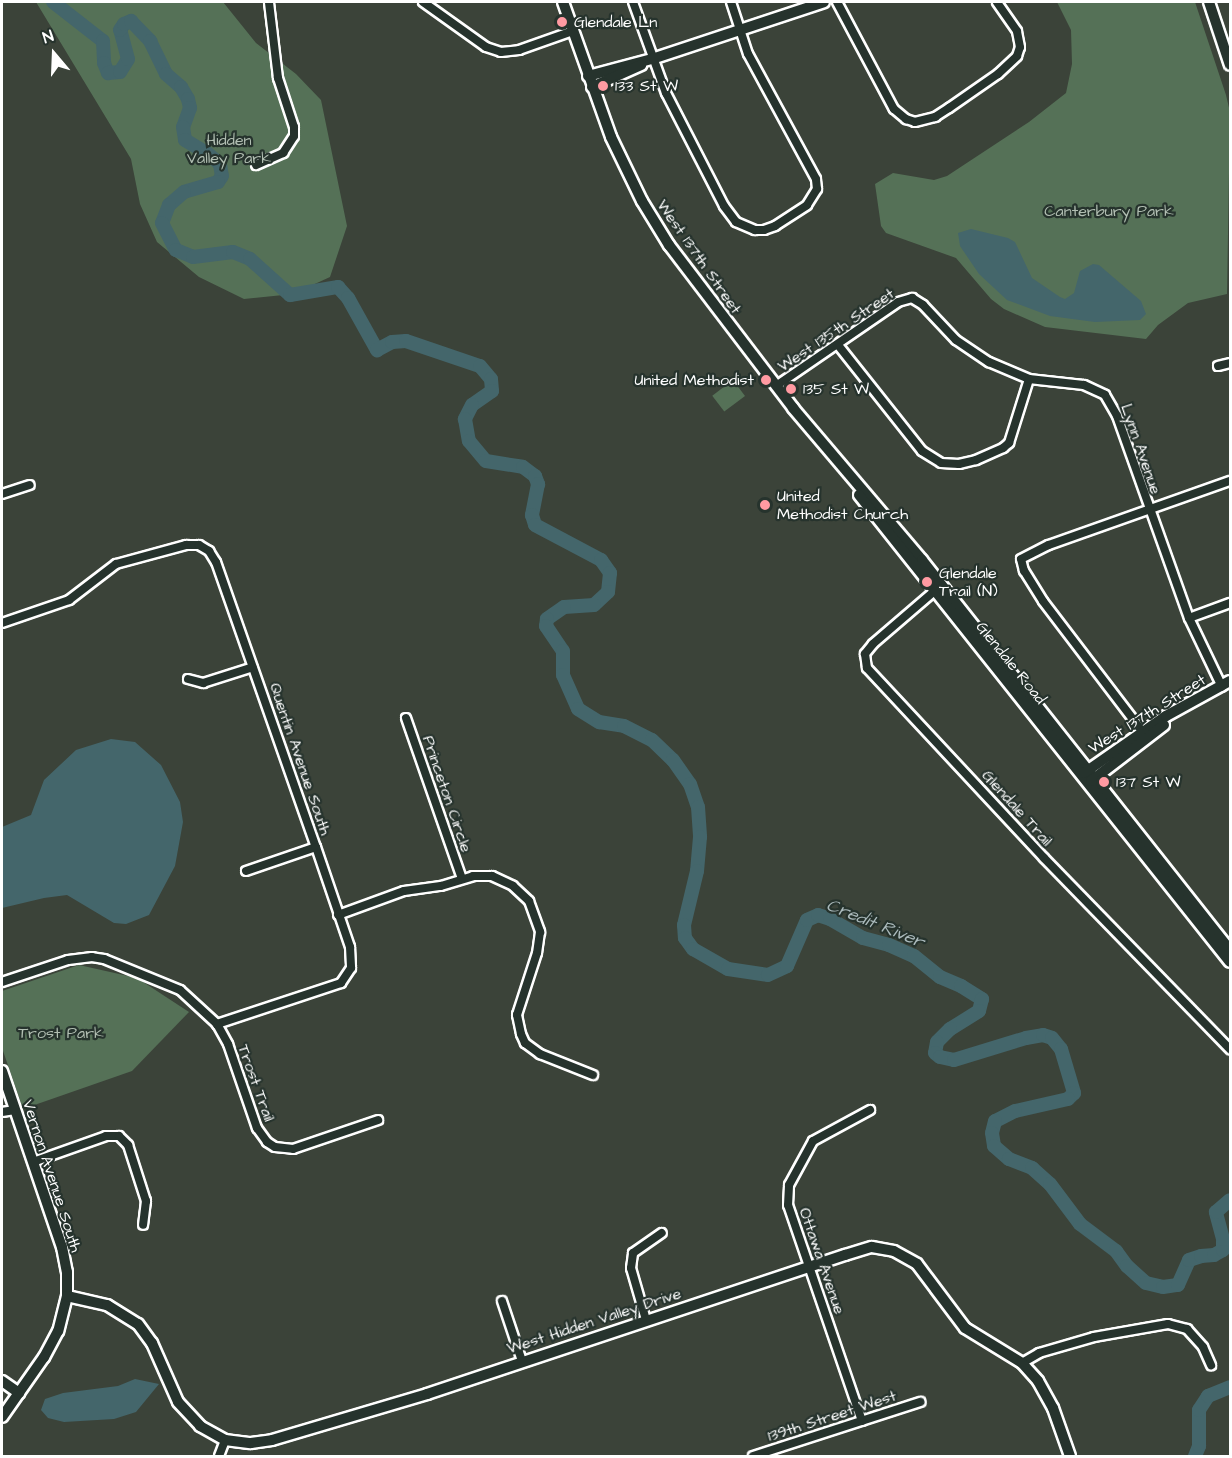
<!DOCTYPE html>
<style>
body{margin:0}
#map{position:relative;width:1232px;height:1458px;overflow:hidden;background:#3b4339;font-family:"Architects Daughter",sans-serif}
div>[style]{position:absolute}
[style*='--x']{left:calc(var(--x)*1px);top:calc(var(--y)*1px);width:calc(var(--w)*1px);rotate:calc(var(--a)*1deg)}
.green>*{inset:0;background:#557157;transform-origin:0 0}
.water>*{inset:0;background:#44666b}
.river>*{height:14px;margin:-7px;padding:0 7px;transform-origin:7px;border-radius:7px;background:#44666b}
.roads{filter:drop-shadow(2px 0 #fff) drop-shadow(-2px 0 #fff) drop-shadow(0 2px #fff) drop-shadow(0 -2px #fff)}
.street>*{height:8px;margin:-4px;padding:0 4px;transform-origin:4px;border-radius:4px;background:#26332d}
.secondary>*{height:10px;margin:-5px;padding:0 5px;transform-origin:5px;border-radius:5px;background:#26332d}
.dots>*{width:16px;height:16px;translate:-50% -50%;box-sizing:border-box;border:3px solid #26332d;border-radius:50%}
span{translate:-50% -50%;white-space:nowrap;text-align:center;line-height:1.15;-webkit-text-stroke:4.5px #26332d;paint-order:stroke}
.poi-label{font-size:16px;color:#fff}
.left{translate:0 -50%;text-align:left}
.right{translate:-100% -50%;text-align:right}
.park-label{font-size:16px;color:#b2bfb3}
.street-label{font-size:16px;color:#fff}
.water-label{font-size:18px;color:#abbabc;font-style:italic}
.frame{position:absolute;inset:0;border:3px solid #fff;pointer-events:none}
.north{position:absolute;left:24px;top:24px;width:60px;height:60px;-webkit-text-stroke:4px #26332d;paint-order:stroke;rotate:341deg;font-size:16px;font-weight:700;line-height:24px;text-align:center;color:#fff}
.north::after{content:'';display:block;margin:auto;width:21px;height:27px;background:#fff;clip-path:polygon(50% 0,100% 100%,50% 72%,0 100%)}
</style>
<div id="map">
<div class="green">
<div style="clip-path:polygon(36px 2px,223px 2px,256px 43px,296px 74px,321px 100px,347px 226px,330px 277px,293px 294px,244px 299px,199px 277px,157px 242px,140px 204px,131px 159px)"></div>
<div style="clip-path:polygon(1057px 2px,1195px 2px,1226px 95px,1230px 112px,1227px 294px,1188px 303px,1158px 325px,1146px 339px,1045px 327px,1004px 309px,991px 299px,956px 258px,886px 233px,881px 226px,875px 184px,893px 173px,934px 180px,947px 176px,1029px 122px,1066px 93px,1072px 64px,1071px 30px)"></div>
<div style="left:733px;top:380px;width:20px;height:26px;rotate:53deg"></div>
<div style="clip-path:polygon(79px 965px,137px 978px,189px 1012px,132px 1071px,23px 1109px,2px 1048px,2px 991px)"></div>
</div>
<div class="water">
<div style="clip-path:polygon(971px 229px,1008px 238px,1015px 242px,1032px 278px,1060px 297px,1065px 299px,1074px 293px,1080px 271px,1093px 264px,1099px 265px,1141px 301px,1146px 314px,1140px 320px,1095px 322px,1050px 316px,1007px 300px,979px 274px,960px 246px,958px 233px)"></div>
<div style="clip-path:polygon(111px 739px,135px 742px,161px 765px,180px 802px,183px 822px,175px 866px,149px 915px,126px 924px,114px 923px,67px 895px,44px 898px,2px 908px,2px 827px,31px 815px,44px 780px,76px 750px)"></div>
<div style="clip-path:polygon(135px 1379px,159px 1384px,136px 1412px,114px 1419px,64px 1422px,48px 1418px,41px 1410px,45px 1399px,63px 1393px,118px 1386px)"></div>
</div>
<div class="river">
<div style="--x:53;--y:2;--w:63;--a:38"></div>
<div style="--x:103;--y:41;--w:22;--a:87"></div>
<div style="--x:104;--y:63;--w:11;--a:68"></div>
<div style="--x:108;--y:73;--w:12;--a:-5"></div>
<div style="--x:120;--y:72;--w:15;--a:-58"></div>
<div style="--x:128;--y:59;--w:30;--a:-105"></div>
<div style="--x:120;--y:30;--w:7;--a:-56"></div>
<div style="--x:124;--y:24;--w:8;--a:-23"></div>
<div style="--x:131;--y:21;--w:28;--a:46"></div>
<div style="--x:150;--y:41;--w:37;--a:64"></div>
<div style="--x:166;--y:74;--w:20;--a:41"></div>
<div style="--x:181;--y:87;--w:14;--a:60"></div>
<div style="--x:188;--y:99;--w:9;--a:77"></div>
<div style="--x:190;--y:108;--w:20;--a:110"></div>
<div style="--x:183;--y:127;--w:13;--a:81"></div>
<div style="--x:185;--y:140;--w:26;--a:31"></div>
<div style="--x:207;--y:153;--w:17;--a:40"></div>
<div style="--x:220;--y:164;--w:12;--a:81"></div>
<div style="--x:222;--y:176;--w:7;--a:124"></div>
<div style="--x:218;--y:182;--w:35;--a:164"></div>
<div style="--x:184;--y:192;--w:20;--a:139"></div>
<div style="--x:169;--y:205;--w:19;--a:111"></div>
<div style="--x:162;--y:223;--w:30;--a:63"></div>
<div style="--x:176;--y:250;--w:18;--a:22"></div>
<div style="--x:193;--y:257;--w:40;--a:-7.1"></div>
<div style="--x:233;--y:252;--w:18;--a:22"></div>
<div style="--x:250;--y:259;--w:54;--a:42"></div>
<div style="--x:290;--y:295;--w:49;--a:-9.5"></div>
<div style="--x:338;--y:287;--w:15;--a:48"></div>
<div style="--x:348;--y:298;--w:60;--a:60.9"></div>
<div style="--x:377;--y:350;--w:17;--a:-28"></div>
<div style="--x:392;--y:342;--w:14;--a:-4"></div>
<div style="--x:406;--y:341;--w:78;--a:18.7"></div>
<div style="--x:480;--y:366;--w:17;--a:50"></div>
<div style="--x:491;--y:379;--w:12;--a:85"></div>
<div style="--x:492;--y:391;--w:24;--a:145"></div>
<div style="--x:472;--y:405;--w:16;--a:117"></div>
<div style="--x:465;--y:419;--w:22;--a:80"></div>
<div style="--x:469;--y:441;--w:26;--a:50"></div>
<div style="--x:486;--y:461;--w:37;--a:9"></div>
<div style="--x:523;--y:467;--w:15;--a:37"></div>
<div style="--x:535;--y:476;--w:9;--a:69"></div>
<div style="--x:538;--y:484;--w:32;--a:101"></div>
<div style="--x:532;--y:515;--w:10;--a:73"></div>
<div style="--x:535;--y:525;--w:75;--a:27.9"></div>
<div style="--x:601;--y:560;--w:16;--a:55"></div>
<div style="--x:610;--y:573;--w:19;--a:96"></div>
<div style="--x:608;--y:592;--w:19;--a:137"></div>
<div style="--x:594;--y:605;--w:30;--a:176"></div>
<div style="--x:564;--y:607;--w:21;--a:145"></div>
<div style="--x:547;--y:619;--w:7;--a:98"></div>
<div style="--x:546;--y:626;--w:30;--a:56"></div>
<div style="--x:563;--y:651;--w:24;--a:90"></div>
<div style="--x:563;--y:675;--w:37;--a:66"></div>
<div style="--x:578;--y:709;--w:25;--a:32"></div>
<div style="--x:599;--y:722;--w:25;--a:9"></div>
<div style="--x:624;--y:726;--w:31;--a:27"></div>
<div style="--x:652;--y:740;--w:29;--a:44"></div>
<div style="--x:673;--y:760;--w:29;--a:55"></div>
<div style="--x:690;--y:784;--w:24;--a:71"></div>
<div style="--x:698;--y:807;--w:30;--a:86"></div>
<div style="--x:700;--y:837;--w:34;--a:95"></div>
<div style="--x:697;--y:871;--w:56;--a:103.5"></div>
<div style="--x:684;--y:925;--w:13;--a:86"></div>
<div style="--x:685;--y:938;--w:14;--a:54"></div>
<div style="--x:693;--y:949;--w:40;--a:29.7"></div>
<div style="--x:728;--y:969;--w:40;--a:8.5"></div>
<div style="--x:768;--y:975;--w:21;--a:-25"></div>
<div style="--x:787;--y:966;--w:50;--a:-66.5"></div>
<div style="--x:807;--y:920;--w:12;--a:-24"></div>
<div style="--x:818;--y:915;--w:13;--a:18"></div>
<div style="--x:830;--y:919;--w:38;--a:30"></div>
<div style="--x:863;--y:938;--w:27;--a:15"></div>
<div style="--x:889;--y:945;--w:27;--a:24"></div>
<div style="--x:914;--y:956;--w:33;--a:39"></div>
<div style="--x:940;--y:977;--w:23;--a:23"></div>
<div style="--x:961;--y:986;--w:25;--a:32"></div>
<div style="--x:982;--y:999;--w:12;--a:104"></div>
<div style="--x:979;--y:1011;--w:34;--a:148"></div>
<div style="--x:950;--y:1029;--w:18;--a:135"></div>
<div style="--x:937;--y:1042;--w:11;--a:100"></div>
<div style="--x:935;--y:1053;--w:6;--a:39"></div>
<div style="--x:940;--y:1057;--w:14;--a:12"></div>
<div style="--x:954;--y:1060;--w:75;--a:-17"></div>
<div style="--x:1026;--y:1038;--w:17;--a:-10"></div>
<div style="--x:1043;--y:1035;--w:9;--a:18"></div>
<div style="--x:1052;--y:1038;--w:14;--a:51"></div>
<div style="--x:1061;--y:1049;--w:46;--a:73.5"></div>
<div style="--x:1074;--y:1093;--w:8;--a:135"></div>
<div style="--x:1068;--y:1099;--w:54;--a:167.2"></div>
<div style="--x:1015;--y:1111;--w:22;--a:153"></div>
<div style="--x:995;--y:1121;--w:12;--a:104"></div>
<div style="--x:992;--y:1133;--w:13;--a:81"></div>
<div style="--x:994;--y:1146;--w:20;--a:41"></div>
<div style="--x:1009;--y:1159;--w:25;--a:21"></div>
<div style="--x:1032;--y:1168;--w:24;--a:42"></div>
<div style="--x:1050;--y:1184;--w:50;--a:53.1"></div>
<div style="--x:1080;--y:1224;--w:45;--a:36.9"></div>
<div style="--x:1116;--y:1251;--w:19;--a:54"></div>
<div style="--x:1127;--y:1266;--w:25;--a:42"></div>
<div style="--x:1146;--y:1283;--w:17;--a:13"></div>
<div style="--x:1163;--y:1287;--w:15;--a:-8"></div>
<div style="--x:1178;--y:1285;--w:27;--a:-66"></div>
<div style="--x:1189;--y:1260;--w:13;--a:-18"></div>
<div style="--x:1201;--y:1256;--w:13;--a:-4"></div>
<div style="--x:1214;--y:1255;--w:10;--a:-29"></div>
<div style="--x:1223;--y:1250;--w:11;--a:-90"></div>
<div style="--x:1223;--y:1239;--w:28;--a:-105"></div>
<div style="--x:1216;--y:1212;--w:18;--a:-41"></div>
<div style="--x:1195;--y:1456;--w:11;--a:-68"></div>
<div style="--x:1199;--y:1446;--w:36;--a:-90"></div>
<div style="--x:1199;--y:1410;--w:17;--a:-57"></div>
<div style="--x:1208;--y:1396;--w:24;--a:-22"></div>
</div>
<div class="roads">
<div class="street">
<div style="--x:423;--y:2;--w:77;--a:35.5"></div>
<div style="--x:486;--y:47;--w:16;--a:18"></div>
<div style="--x:501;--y:52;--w:18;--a:-6"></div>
<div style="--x:519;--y:50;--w:57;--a:-19.4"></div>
<div style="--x:633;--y:2;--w:97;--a:70.1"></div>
<div style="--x:666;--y:93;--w:127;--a:62.8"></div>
<div style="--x:724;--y:206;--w:20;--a:53"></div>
<div style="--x:736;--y:222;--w:21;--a:23"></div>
<div style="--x:755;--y:230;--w:9;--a:0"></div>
<div style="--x:764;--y:230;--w:12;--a:-20"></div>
<div style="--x:775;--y:226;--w:38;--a:-33"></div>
<div style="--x:807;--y:205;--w:19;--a:-58"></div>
<div style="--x:817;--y:189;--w:10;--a:-96"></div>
<div style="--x:816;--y:179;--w:142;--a:-118.5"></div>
<div style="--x:748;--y:54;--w:55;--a:-108.1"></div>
<div style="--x:837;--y:2;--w:121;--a:62"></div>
<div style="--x:894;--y:109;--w:16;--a:40"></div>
<div style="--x:906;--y:119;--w:9;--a:18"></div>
<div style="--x:915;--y:122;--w:21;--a:-14"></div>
<div style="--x:935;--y:117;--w:17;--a:-33"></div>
<div style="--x:949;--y:108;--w:60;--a:-34.8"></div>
<div style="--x:998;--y:74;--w:26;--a:-43"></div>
<div style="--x:1017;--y:56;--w:9;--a:-72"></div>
<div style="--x:1020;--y:47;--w:16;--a:-101"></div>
<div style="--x:1017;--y:31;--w:35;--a:-125"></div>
<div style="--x:256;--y:165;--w:30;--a:-24"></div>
<div style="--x:283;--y:153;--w:20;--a:-57"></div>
<div style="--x:294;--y:136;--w:9;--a:-90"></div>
<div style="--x:294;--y:127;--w:52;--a:-108.1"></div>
<div style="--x:278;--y:78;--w:77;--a:-96.8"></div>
<div style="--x:838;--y:345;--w:135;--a:51.6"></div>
<div style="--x:922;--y:451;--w:22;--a:32"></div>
<div style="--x:941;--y:463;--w:18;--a:3"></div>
<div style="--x:959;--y:464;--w:17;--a:-13"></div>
<div style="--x:976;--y:460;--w:30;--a:-24"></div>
<div style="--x:1003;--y:448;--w:8;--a:-40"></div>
<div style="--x:1009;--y:443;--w:67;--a:-72.6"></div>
<div style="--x:1218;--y:366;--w:12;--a:-14"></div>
<div style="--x:776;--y:386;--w:148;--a:-34.5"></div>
<div style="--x:898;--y:302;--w:15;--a:-16"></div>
<div style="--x:912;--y:298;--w:13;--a:32"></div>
<div style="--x:923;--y:305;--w:48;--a:46.7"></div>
<div style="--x:956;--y:340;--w:40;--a:34"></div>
<div style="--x:989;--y:362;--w:43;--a:23"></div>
<div style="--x:1029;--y:379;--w:55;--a:6.2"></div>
<div style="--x:1084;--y:385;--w:23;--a:25"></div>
<div style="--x:1105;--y:395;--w:24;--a:60"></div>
<div style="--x:1117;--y:416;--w:214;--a:70.4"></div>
<div style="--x:1189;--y:618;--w:76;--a:64.4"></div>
<div style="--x:2;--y:494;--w:29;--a:-18"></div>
<div style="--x:938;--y:588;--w:86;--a:139.3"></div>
<div style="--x:873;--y:644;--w:13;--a:129"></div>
<div style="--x:865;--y:654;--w:14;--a:82"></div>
<div style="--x:867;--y:668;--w:260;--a:47"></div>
<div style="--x:1044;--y:858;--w:267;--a:45.8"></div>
<div style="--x:1189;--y:618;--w:44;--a:-20.1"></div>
<div style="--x:2;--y:623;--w:71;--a:-18.9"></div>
<div style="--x:69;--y:600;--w:59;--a:-37.5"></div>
<div style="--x:116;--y:564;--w:73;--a:-15.2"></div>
<div style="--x:186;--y:545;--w:13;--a:0"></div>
<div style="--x:199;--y:545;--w:12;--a:31"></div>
<div style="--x:209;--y:551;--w:13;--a:58"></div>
<div style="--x:216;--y:562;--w:302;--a:70.7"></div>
<div style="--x:316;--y:847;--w:106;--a:71.2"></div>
<div style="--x:350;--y:947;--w:21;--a:87"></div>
<div style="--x:351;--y:968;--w:18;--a:124"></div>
<div style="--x:341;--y:983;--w:131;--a:161.7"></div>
<div style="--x:217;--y:1024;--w:50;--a:-137.4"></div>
<div style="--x:180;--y:990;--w:82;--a:-157.8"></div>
<div style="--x:104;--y:959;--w:12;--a:-171"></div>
<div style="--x:92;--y:957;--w:24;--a:173"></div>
<div style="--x:68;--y:960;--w:70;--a:161.6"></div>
<div style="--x:188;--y:679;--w:16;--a:15"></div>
<div style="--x:203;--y:683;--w:52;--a:-17.7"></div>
<div style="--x:406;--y:718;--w:170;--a:70.8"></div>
<div style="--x:1145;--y:735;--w:168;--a:-127.3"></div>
<div style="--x:1043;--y:601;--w:36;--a:-122"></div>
<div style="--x:1024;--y:571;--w:12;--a:-104"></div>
<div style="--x:1021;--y:559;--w:31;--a:-27"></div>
<div style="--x:1049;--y:545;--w:192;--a:-19.5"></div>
<div style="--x:246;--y:871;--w:74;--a:-18.9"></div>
<div style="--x:338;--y:915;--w:70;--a:-20"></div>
<div style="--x:404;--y:891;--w:37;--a:-8"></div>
<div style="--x:441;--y:886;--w:34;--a:-17"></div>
<div style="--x:473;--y:876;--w:19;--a:0"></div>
<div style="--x:492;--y:876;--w:23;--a:25"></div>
<div style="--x:513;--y:886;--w:22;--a:43"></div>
<div style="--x:529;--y:901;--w:33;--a:70"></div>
<div style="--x:540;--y:932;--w:21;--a:98"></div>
<div style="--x:537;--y:953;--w:65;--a:107.9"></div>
<div style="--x:517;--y:1015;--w:19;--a:78"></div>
<div style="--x:521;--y:1034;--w:10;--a:66"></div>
<div style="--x:525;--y:1043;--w:19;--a:36"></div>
<div style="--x:540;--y:1054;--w:57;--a:21.6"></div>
<div style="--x:217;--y:1024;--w:23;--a:61"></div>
<div style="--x:228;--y:1044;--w:89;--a:71"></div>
<div style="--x:257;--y:1128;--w:17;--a:54"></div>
<div style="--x:267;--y:1142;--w:9;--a:32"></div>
<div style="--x:275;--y:1147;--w:18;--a:6"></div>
<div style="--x:293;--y:1149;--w:90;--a:-18.8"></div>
<div style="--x:2;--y:1112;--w:13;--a:-9"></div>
<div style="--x:33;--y:1162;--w:77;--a:-19.6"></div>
<div style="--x:106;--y:1136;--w:13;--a:0"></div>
<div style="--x:119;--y:1136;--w:13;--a:45"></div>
<div style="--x:128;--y:1145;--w:59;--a:72.2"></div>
<div style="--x:146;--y:1201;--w:24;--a:97"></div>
<div style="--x:502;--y:1301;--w:63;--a:71.6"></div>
<div style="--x:646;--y:1320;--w:54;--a:-106.1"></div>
<div style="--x:631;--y:1268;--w:15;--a:-82"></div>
<div style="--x:633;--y:1253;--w:35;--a:-35"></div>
<div style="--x:1022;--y:1363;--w:20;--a:-30"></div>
<div style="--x:1039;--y:1353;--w:57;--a:-16.2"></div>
<div style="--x:1094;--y:1337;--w:75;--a:-10"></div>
<div style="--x:1168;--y:1324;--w:20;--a:15"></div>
<div style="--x:1187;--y:1329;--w:24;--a:48"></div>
<div style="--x:1203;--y:1347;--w:20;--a:66"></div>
<div style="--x:862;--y:1421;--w:228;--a:-108.9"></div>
<div style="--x:788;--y:1205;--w:20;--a:-87"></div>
<div style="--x:789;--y:1185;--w:50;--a:-61.4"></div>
<div style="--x:813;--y:1141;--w:65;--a:-28.5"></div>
<div style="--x:219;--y:1456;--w:17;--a:-69"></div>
<div style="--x:753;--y:1456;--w:176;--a:-17.9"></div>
</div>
<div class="secondary">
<div style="--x:563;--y:2;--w:143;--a:70.4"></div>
<div style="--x:611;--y:137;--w:71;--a:64.2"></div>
<div style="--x:642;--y:201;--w:52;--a:58.5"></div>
<div style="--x:669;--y:245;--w:205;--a:52.7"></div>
<div style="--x:793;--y:408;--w:199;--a:49.7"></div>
<div style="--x:922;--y:560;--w:497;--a:51.7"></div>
<div style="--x:1209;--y:2;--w:66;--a:71.6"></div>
<div style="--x:588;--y:76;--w:66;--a:-14.9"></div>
<div style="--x:652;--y:59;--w:181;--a:-18.3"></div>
<div style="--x:592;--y:87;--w:54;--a:-24.2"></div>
<div style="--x:859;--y:495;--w:596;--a:51.54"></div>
<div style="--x:1084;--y:773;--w:100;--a:-34.8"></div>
<div style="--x:1166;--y:716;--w:73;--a:-28.7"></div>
<div style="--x:1091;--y:781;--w:92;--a:-37.5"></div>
<div style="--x:2;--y:1071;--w:186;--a:71.2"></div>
<div style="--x:62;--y:1247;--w:25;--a:79"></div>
<div style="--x:67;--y:1272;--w:24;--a:90"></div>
<div style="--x:67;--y:1296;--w:36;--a:104"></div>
<div style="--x:58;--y:1331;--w:30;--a:118"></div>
<div style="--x:44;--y:1357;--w:73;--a:125"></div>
<div style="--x:67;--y:1296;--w:41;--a:12.7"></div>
<div style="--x:107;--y:1305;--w:36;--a:32"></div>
<div style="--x:138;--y:1324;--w:24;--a:54"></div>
<div style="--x:152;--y:1343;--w:64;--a:66.2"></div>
<div style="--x:178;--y:1402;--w:33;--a:47"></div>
<div style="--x:200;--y:1426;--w:29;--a:29"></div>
<div style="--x:225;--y:1440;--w:26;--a:7"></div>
<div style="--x:251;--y:1443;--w:21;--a:-8"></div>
<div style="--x:272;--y:1440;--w:162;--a:-16.5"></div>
<div style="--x:427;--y:1394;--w:441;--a:-18.4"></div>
<div style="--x:845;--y:1255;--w:28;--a:-17"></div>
<div style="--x:872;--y:1247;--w:22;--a:10"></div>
<div style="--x:894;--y:1251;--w:26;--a:29"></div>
<div style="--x:917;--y:1264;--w:80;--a:53.1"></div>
<div style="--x:965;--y:1328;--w:67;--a:31.6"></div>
<div style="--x:1022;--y:1363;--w:24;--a:48"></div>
<div style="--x:1038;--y:1381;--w:31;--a:61"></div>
<div style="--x:1053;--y:1408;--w:51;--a:70.5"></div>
<div style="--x:2;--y:1381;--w:21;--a:35"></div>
</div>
</div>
<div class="dots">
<div style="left:562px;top:22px;background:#ff9aa2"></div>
<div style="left:603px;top:86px;background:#ff9aa2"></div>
<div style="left:766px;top:380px;background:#ff9aa2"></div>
<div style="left:791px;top:389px;background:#ff9aa2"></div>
<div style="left:765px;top:505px;background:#ff9aa2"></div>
<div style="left:927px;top:582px;background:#ff9aa2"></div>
<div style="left:1104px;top:782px;background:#ff9aa2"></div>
</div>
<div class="poi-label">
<span class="left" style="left:574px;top:22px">Glendale Ln</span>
<span class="left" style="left:615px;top:86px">133 St W</span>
<span class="right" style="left:754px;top:380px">United Methodist</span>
<span class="left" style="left:803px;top:389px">135 St W</span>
<span class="left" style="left:777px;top:505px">United<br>Methodist Church</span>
<span class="left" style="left:939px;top:582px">Glendale<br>Trail (N)</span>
<span class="left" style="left:1116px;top:782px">137 St W</span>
</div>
<div class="park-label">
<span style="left:229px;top:149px">Hidden<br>Valley Park</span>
<span style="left:1109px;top:211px">Canterbury Park</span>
<span style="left:61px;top:1033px">Trost Park</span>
</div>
<div class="street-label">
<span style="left:699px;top:257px;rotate:55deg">West 137th Street</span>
<span style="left:836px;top:330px;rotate:-34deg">West 135th Street</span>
<span style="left:1141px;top:449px;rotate:71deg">Lynn Avenue</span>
<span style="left:1011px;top:663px;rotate:51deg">Glendale Road</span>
<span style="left:1147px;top:714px;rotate:-32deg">West 137th Street</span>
<span style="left:300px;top:759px;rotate:71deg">Quentin Avenue South</span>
<span style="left:447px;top:794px;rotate:71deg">Princeton Circle</span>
<span style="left:1017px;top:808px;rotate:48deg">Glendale Trail</span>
<span style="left:256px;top:1083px;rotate:70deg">Trost Trail</span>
<span style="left:52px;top:1176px;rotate:72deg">Vernon Avenue South</span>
<span style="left:822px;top:1261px;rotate:71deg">Ottawa Avenue</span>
<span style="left:594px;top:1321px;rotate:-18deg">West Hidden Valley Drive</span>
<span style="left:832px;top:1416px;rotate:-18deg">139th Street West</span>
</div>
<div class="water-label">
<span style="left:875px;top:924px;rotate:22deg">Credit River</span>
</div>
<div class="frame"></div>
<div class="north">N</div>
</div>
